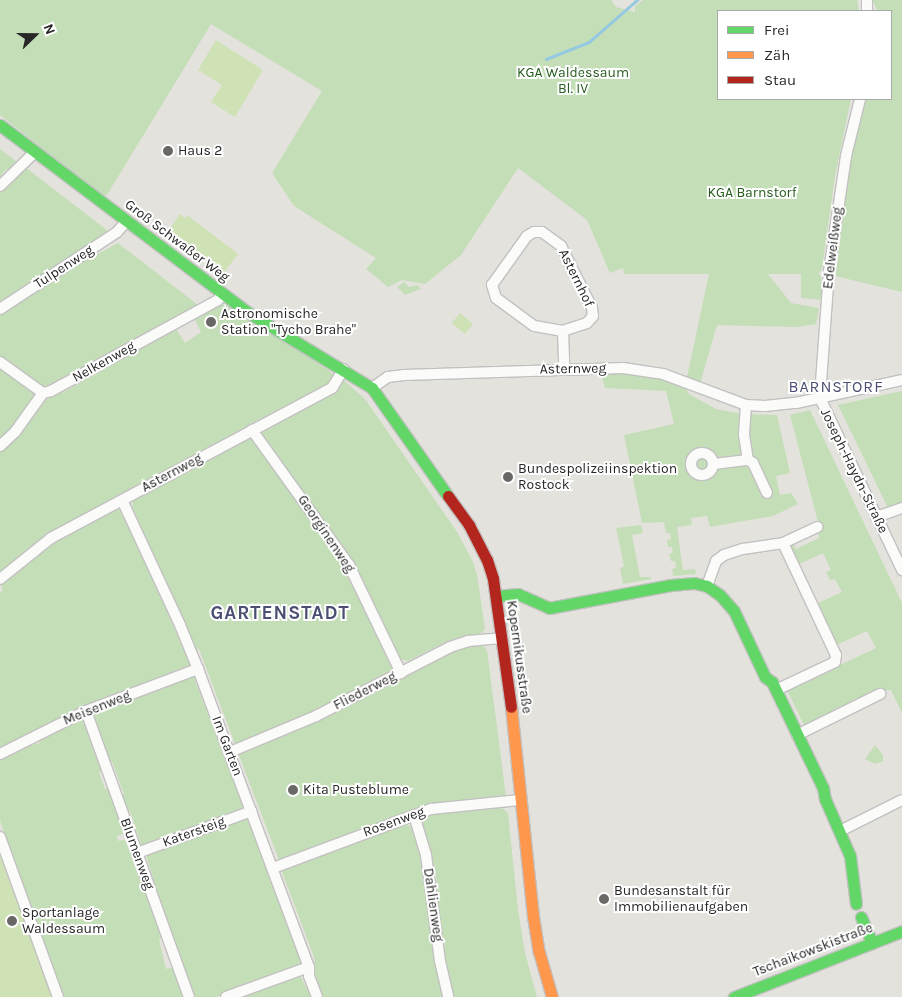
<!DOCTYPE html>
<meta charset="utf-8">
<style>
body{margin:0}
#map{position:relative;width:902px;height:997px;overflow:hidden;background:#e4e2dc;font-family:Karla,sans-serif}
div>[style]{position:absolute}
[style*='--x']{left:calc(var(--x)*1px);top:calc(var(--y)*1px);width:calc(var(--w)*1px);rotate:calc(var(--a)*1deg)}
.green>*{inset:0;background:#c4deb7}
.pitch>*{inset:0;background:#cee2b5;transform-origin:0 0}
.stream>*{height:2.5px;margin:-1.25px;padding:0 1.25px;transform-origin:1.25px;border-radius:1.25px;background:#95c8e1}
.roads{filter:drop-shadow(1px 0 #c2c1c1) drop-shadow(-1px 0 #c2c1c1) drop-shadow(0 1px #c2c1c1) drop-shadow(0 -1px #c2c1c1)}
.street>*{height:10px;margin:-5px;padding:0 5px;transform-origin:5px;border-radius:5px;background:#fbfbfa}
.street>.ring{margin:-5px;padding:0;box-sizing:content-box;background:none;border:10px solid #fbfbfa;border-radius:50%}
.fast>*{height:11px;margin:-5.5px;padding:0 5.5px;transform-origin:5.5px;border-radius:5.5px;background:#63d668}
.slow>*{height:11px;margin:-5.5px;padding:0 5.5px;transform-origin:5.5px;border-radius:5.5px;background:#ff974d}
.jam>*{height:11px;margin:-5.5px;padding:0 5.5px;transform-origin:5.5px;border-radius:5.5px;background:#b3261e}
.dots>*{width:14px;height:14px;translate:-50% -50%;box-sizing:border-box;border:2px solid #fff;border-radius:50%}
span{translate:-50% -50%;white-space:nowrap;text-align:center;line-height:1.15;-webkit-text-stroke:4px #fff;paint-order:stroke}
.park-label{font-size:14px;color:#265c1e}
.poi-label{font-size:14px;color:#272727}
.left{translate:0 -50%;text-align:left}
.street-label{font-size:14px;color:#272727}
.quarter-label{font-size:16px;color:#4b4f73;letter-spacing:1px}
.district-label{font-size:19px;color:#4b4f73;font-weight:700;letter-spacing:1px}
.legend{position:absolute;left:717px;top:10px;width:175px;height:90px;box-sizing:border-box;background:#fff;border:1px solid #a9a9a9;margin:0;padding:6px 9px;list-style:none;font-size:15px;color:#272727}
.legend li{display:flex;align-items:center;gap:10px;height:25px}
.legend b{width:25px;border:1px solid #a9a9a9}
.north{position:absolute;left:10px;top:10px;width:50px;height:50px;-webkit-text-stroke:4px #fff;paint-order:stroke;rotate:68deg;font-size:14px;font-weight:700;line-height:20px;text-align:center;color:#272727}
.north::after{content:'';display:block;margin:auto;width:18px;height:22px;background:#272727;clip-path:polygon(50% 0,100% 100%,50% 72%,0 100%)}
</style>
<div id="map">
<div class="green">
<div style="clip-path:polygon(0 0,611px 0,616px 7px,635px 12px,635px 6px,643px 0,857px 0,859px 11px,718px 11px,718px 99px,851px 99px,835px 176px,822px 269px,819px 273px,824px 285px,823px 300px,801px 298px,801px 274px,768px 274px,791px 303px,819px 308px,816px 324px,797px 327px,717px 325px,700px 384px,687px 377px,709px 274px,624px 274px,623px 268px,610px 273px,587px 220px,518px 168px,461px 255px,425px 284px,402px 280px,388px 287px,366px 269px,376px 258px,294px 206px,272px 173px,322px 91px,211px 24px,107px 195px,103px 196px,0 115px)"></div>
<div style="clip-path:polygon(872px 0,902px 0,902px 292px,835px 276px,851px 161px,866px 99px,891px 99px,891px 11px,878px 11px)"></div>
<div style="clip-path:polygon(0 149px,16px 161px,16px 165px,4px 171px,0 179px)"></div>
<div style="clip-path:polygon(25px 167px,108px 231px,0 304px,0 188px)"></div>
<div style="clip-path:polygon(118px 243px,198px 305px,52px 385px,42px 386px,0 356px,0 314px,89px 255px,92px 257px)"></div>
<div style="clip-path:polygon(404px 282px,409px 287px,417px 285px,421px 289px,405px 295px,397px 287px)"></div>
<div style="clip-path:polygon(224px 304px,327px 369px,334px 375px,335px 379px,330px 384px,254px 422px,48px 534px,0 572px,0 450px,36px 414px,50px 394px,60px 389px,62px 393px,176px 329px,185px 343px,201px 332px,194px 318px)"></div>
<div style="clip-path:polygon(0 367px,35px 395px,0 446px)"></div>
<div style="clip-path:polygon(607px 371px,655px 377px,685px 387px,689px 394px,716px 409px,741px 414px,777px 415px,790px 473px,776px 476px,780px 495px,791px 493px,798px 504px,773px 516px,710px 527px,707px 516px,691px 518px,692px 525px,677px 527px,683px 570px,695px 569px,696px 574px,673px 576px,672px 569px,676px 568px,675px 561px,671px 561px,669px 554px,673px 553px,672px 547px,668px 547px,667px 540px,671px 539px,670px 533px,666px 533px,664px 523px,667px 522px,642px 523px,624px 435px,674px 424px,666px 391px,605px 388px,602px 377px)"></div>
<div style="clip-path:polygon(342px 379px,365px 399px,457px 532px,473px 562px,477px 575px,485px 629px,480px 634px,448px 641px,408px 661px,400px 659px,333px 533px,260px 434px,266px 429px,330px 395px)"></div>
<div style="clip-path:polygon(902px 391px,902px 503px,888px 508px,838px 405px)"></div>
<div style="clip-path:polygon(810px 410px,902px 603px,902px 713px,891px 690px,877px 691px,805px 727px,787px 690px,876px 648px,867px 631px,836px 645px,816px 604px,842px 592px,835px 579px,830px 580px,826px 572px,831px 570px,823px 553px,797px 565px,791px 553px,793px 543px,796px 549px,819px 538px,817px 518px,790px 415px)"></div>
<div style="clip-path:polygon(251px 437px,340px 562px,393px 667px,390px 675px,321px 711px,235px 744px,199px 649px,196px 649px,132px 509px,133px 500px)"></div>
<div style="clip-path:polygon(118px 507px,152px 576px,191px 667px,0 750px,0 592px,3px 591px,1px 585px,55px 543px)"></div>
<div style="clip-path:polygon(641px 525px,643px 533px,632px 535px,640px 577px,651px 577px,651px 579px,623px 584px,620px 568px,624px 566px,616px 528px)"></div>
<div style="clip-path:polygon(480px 644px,487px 650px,506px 797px,435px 803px,279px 860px,238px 753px,336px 712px,457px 649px)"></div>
<div style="clip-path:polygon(193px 675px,245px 812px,143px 850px,130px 811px,125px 813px,119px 796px,124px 794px,112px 762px,107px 763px,90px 714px)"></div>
<div style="clip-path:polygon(85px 716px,104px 770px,99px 772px,105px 789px,111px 787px,127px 832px,117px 836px,118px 841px,128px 839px,162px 937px,159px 940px,166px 969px,176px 967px,186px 997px,64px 997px,5px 835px,0 820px,0 757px,28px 741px,32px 745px,40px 743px,38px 737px)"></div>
<div style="clip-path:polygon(875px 745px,883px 755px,883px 761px,875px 764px,865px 759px)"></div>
<div style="clip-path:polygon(500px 806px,508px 813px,518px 910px,525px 953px,537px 997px,453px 997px,441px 932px,436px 876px,422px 825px,426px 817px,444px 812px)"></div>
<div style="clip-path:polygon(247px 817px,302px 965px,217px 997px,191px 997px,150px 884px,153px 878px,145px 852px)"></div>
<div style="clip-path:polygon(405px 823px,411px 827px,421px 855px,433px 950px,443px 997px,323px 997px,315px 973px,314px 957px,281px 869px)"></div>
<div style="clip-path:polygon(301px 977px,311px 997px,240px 997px)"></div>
</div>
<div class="pitch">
<div style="clip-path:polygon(216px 40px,263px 70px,235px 117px,211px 102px,222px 85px,198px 70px)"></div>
<div style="clip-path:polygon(180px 214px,185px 218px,187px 215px,238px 254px,222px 275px,171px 236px,173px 233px,169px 230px)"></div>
<div style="left:460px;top:313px;width:17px;height:13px;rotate:40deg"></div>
<div style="clip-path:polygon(0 855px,48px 986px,52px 997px,0 997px)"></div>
</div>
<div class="stream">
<div style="--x:546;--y:59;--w:46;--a:-21.6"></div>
<div style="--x:589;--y:42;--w:64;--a:-41.2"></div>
</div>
<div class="roads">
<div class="street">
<div style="--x:867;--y:0;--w:11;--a:90"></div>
<div style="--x:860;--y:99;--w:59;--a:103.8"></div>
<div style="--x:846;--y:156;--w:116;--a:98.4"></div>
<div style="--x:829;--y:271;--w:127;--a:94.1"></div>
<div style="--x:820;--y:398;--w:191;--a:64.5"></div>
<div style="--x:0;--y:186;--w:49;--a:-44.2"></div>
<div style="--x:534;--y:232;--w:8;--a:0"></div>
<div style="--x:542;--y:232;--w:24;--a:36"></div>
<div style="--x:561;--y:246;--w:69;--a:63.4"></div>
<div style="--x:592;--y:308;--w:8;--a:83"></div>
<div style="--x:593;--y:316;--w:9;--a:131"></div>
<div style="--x:587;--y:323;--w:25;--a:162"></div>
<div style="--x:563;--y:331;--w:29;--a:-170"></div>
<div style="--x:534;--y:326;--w:47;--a:-143.6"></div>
<div style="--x:496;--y:298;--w:14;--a:-107"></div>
<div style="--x:492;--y:285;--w:60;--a:-54.5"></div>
<div style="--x:527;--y:236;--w:8;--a:-30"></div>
<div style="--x:0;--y:309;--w:140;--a:-33.3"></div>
<div style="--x:117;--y:232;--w:13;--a:-48"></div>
<div style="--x:563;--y:331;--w:37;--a:88"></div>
<div style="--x:0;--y:362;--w:53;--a:35.8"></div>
<div style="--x:372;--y:388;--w:19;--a:-35"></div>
<div style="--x:388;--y:377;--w:16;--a:-7"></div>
<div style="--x:404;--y:375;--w:219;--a:-1.8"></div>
<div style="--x:623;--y:368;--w:40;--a:8.5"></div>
<div style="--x:663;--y:374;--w:89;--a:20.5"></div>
<div style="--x:746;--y:405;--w:19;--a:3"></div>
<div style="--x:765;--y:406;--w:31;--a:-6"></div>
<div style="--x:796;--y:403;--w:108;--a:-12.2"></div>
<div style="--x:746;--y:405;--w:30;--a:94"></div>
<div style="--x:744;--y:435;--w:25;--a:81"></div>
<div style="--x:748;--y:460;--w:6;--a:31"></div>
<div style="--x:753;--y:463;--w:33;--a:65"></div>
<div style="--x:252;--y:430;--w:166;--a:54.3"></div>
<div style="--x:349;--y:565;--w:120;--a:64.3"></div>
<div style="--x:0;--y:446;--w:21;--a:-43"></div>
<div style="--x:15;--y:432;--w:48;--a:-54.3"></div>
<div style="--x:43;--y:393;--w:8;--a:-14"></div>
<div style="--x:51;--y:391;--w:190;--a:-28.6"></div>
<div style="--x:218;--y:300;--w:6;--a:-51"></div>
<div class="ring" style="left:691px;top:453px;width:12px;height:12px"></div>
<div style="--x:714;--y:464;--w:34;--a:-7"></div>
<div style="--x:122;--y:500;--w:138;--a:65.1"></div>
<div style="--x:180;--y:625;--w:48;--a:67.8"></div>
<div style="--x:198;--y:669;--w:318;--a:69.6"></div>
<div style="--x:309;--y:967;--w:9;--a:90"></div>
<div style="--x:309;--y:976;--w:22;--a:69"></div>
<div style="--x:876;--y:517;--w:28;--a:-19"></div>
<div style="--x:783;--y:543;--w:38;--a:-25"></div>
<div style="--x:0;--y:579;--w:65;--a:-38.8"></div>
<div style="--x:51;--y:538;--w:319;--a:-28.1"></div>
<div style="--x:332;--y:388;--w:22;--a:-58"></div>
<div style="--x:707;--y:586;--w:27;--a:-70"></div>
<div style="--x:716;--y:561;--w:10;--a:-37"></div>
<div style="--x:724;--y:555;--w:20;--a:-18"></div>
<div style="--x:743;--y:549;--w:40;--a:-8.5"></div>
<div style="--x:783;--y:543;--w:124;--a:64.7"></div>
<div style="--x:836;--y:655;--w:7;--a:98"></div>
<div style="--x:835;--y:662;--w:65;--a:154.6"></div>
<div style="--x:86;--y:711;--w:304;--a:70.2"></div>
<div style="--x:797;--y:735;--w:93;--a:-26.3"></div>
<div style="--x:230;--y:752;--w:93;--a:-22.7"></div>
<div style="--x:316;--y:716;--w:151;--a:-27.2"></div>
<div style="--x:450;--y:647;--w:19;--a:-18"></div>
<div style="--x:468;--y:641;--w:33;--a:-5"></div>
<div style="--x:0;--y:754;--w:96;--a:-26.6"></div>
<div style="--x:86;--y:711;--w:120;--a:-20.6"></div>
<div style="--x:414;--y:815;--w:42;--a:73.3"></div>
<div style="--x:426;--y:855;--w:107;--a:82.5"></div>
<div style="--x:440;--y:961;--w:37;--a:77"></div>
<div style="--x:840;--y:831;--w:69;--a:-26.6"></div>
<div style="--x:0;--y:837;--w:170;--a:70.1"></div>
<div style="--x:137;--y:853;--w:122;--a:-20.1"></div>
<div style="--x:273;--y:868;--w:169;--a:-20.5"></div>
<div style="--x:431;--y:809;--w:89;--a:-5.8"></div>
<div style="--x:226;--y:997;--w:88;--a:-19.9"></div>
</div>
<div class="fast">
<div style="--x:0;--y:125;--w:312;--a:37.1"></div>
<div style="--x:249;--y:313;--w:144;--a:31.4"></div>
<div style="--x:372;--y:388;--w:132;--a:54.9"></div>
<div style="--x:496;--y:596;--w:22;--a:-5"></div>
<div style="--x:518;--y:594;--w:34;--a:24"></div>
<div style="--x:549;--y:608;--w:124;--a:-10.7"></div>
<div style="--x:671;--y:585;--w:23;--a:-5"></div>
<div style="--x:694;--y:583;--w:13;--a:13"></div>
<div style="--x:707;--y:586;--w:16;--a:35"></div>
<div style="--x:720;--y:595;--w:21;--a:49"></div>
<div style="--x:734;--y:611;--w:73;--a:64.8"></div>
<div style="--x:765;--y:677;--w:9;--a:36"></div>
<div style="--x:772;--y:682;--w:118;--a:64.3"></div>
<div style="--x:823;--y:788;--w:11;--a:80"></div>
<div style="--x:825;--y:799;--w:62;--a:66.3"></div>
<div style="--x:850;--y:856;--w:48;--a:82.9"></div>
<div style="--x:861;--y:917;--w:28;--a:67"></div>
<div style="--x:734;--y:997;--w:180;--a:-21.4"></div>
</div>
<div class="slow">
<div style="--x:511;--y:707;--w:210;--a:84"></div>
<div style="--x:533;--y:916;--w:36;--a:81"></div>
<div style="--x:539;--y:952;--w:47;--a:73.9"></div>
</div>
<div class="jam">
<div style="--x:448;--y:496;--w:36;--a:54"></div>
<div style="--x:469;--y:525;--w:39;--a:63"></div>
<div style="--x:487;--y:560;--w:20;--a:72"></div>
<div style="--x:493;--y:579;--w:129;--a:82"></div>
</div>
</div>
<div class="dots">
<div style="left:168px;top:151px;background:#696866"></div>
<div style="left:211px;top:322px;background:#696866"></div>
<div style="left:508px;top:477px;background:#696866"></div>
<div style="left:293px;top:790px;background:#696866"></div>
<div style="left:604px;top:899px;background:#696866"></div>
<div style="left:12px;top:921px;background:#696866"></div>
</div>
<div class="park-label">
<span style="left:573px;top:81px">KGA Waldessaum<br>Bl. IV</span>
<span style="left:752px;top:193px">KGA Barnstorf</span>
</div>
<div class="poi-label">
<span class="left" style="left:178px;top:151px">Haus 2</span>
<span class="left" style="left:221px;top:322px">Astronomische<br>Station "Tycho Brahe"</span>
<span class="left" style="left:518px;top:477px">Bundespolizeiinspektion<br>Rostock</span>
<span class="left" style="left:303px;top:790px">Kita Pusteblume</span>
<span class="left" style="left:614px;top:899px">Bundesanstalt für<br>Immobilienaufgaben</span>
<span class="left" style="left:22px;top:921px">Sportanlage<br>Waldessaum</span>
</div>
<div class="street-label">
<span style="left:177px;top:241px;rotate:37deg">Groß Schwaßer Weg</span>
<span style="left:833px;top:248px;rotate:-83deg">Edelweißweg</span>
<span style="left:64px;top:267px;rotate:-33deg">Tulpenweg</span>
<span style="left:576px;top:278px;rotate:64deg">Asternhof</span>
<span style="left:104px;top:362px;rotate:-29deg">Nelkenweg</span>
<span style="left:573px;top:369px;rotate:-1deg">Asternweg</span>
<span style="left:854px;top:471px;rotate:64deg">Joseph-Haydn-Straße</span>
<span style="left:172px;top:473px;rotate:-28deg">Asternweg</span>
<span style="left:326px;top:534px;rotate:56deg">Georginenweg</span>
<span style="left:519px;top:657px;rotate:82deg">Kopernikusstraße</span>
<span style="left:365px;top:691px;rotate:-27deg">Fliederweg</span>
<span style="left:97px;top:708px;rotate:-22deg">Meisenweg</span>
<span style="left:227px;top:746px;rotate:69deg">Im Garten</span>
<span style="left:394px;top:822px;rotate:-20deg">Rosenweg</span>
<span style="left:194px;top:832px;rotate:-20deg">Katersteig</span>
<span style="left:137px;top:854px;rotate:70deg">Blumenweg</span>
<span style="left:433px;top:905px;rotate:82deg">Dahlienweg</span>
<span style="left:813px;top:950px;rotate:-21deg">Tschaikowskistraße</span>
</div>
<div class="quarter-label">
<span style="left:836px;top:387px">BARNSTORF</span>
</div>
<div class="district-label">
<span style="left:280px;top:614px">GARTENSTADT</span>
</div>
<ul class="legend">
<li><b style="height:6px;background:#63d668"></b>Frei</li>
<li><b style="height:6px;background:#ff974d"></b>Zäh</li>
<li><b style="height:6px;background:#b3261e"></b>Stau</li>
</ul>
<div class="north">N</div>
</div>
